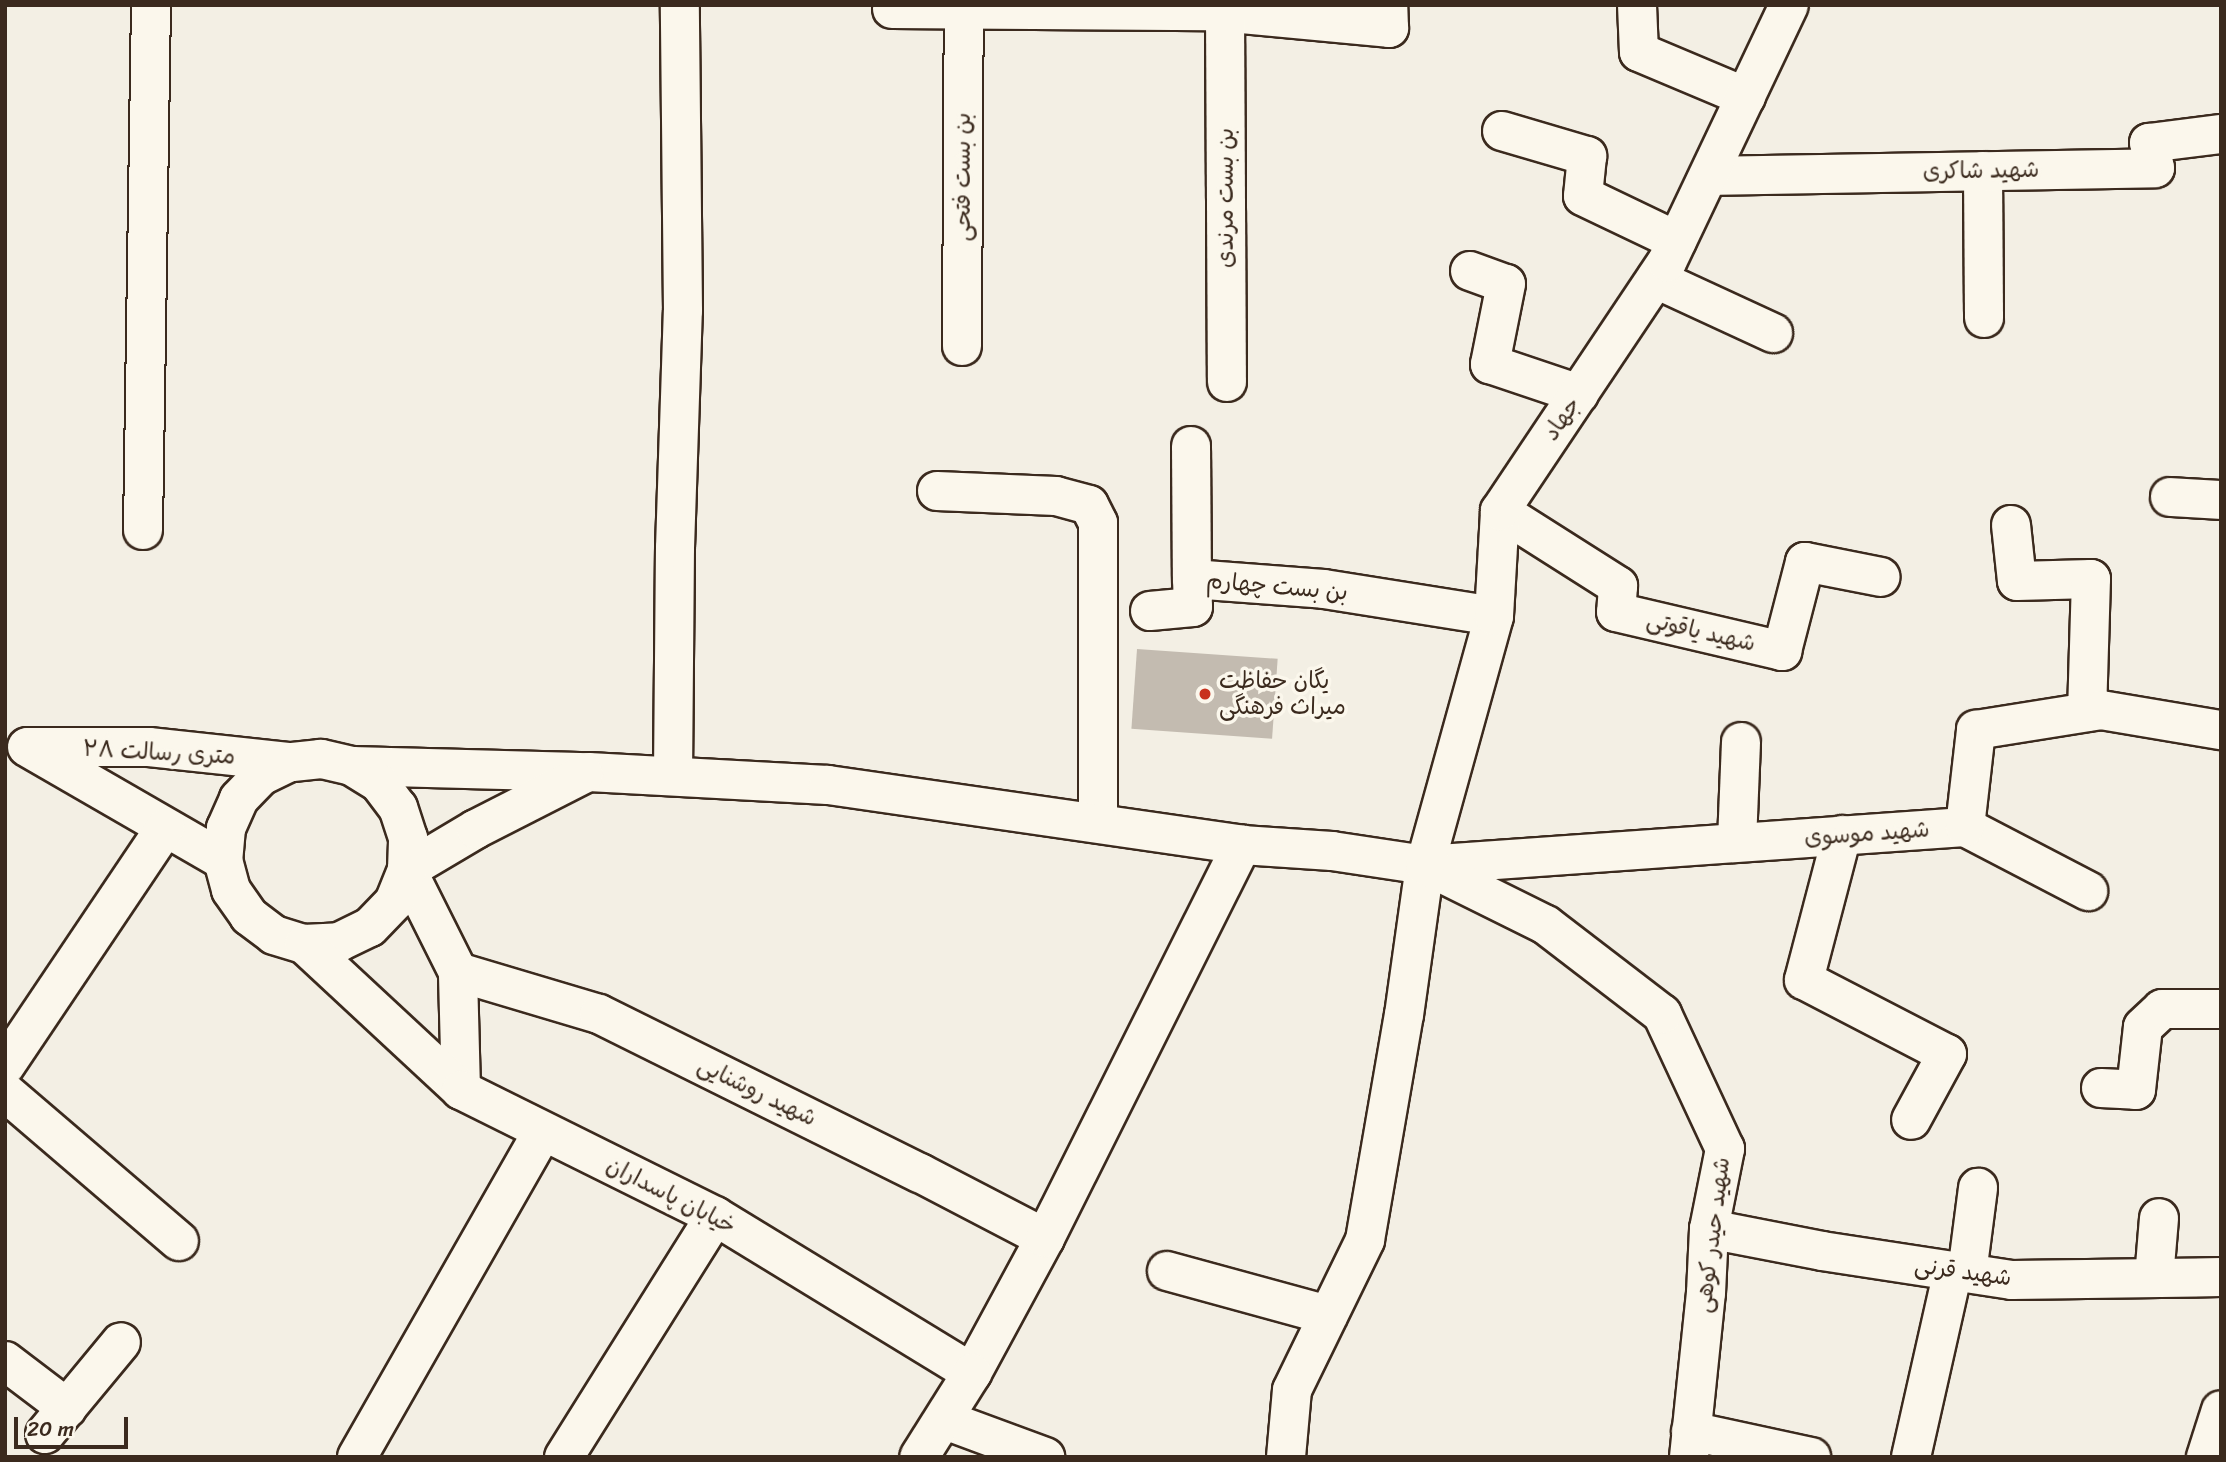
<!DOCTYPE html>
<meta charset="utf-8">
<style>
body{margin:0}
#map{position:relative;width:2226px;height:1462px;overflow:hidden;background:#f3efe4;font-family:Sriracha,"Playpen Sans Arabic",sans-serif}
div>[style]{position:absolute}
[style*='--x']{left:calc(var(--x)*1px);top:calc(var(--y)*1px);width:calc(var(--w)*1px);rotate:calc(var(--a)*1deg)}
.building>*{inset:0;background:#c3bbb0;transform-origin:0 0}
.roads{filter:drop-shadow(2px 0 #3b2a1e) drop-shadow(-2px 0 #3b2a1e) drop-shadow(0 2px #3b2a1e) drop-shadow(0 -2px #3b2a1e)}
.street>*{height:38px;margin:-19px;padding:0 19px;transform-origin:19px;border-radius:19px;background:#fbf7ec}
.secondary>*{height:38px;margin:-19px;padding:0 19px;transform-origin:19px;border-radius:19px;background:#fbf7ec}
.dots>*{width:19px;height:19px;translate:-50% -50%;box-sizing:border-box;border:4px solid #fbf7ec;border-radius:50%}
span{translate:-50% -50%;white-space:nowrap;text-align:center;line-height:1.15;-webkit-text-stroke:7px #fbf7ec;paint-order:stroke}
.street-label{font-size:23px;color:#3b2a1e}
.poi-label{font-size:23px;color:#3b2a1e}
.left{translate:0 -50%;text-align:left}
.frame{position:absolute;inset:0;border:7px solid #3b2a1e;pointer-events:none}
.scale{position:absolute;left:14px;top:1417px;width:114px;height:32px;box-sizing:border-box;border:4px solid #3b2a1e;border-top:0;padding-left:9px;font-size:21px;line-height:24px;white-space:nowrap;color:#3b2a1e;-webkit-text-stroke:5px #fbf7ec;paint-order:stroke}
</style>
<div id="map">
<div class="building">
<div style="left:1137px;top:649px;width:141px;height:80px;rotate:4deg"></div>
</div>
<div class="roads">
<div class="street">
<div style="--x:1637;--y:5;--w:47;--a:87.6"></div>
<div style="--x:1639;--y:52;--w:116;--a:22.8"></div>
<div style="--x:892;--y:9;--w:318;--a:0.4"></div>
<div style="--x:1210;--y:11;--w:180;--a:5.4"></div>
<div style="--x:1389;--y:28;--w:23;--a:-92"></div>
<div style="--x:1225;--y:13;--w:369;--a:89.7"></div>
<div style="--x:1502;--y:131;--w:89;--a:16.4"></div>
<div style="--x:1587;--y:156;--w:40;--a:95.7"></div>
<div style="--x:1583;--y:196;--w:104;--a:25.6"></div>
<div style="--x:1983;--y:171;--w:147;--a:89.6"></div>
<div style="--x:1709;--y:176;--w:446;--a:-1"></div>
<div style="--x:2155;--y:168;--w:26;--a:-103"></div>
<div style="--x:2149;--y:143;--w:73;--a:-7.1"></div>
<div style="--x:1470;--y:271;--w:38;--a:20"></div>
<div style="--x:1506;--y:284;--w:82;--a:101.3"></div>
<div style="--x:1490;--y:364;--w:94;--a:18.6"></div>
<div style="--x:1656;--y:279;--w:129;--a:24.8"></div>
<div style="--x:962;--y:346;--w:337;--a:-89.7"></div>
<div style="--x:1191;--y:446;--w:133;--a:89.6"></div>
<div style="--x:1192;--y:579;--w:132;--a:4.3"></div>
<div style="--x:1324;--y:589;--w:172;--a:9"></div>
<div style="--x:937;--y:491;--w:119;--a:2.4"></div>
<div style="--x:1056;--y:496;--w:34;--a:15"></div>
<div style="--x:1089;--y:505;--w:20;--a:63"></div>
<div style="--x:1098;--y:523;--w:300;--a:90"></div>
<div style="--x:2170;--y:497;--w:51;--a:3.4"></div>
<div style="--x:1500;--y:511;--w:140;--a:32.4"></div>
<div style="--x:1618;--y:586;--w:26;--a:94"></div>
<div style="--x:1616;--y:612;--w:171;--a:13.2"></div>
<div style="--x:1782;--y:651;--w:92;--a:-75.5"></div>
<div style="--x:1805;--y:562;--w:77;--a:11.2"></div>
<div style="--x:2011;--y:525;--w:56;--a:83.9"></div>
<div style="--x:2017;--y:581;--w:74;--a:-1.5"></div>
<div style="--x:2091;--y:579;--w:133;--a:91.7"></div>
<div style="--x:143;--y:530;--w:525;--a:-89.13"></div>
<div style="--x:1150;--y:611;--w:43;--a:-5.3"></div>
<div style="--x:1193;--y:607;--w:28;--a:-92"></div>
<div style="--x:352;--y:766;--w:237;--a:1.5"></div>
<div style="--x:589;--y:772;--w:239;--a:3.1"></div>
<div style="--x:828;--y:785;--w:418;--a:8.2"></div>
<div style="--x:673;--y:776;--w:228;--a:-89.5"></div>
<div style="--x:675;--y:548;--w:237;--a:-88.1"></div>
<div style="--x:683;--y:311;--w:306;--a:-90.6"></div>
<div style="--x:1965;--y:827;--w:139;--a:27.5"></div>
<div style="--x:1842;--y:835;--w:150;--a:104.7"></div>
<div style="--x:1804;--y:980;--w:161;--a:27.4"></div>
<div style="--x:1947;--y:1054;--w:75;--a:118.6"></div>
<div style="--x:1737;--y:842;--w:100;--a:-87.7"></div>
<div style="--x:458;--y:972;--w:147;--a:16.6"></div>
<div style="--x:599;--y:1014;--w:358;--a:26.4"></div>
<div style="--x:920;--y:1173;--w:141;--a:27.5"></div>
<div style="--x:2101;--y:1088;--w:35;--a:3"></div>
<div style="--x:2136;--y:1090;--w:63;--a:-83.7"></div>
<div style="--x:2143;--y:1027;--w:26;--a:-43"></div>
<div style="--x:2162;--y:1009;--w:59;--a:0"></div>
<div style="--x:461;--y:1090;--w:118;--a:-91.5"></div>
<div style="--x:458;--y:972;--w:114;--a:-116.6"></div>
<div style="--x:407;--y:870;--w:80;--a:-30.7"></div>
<div style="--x:476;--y:829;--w:121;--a:-27"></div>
<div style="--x:5;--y:1092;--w:229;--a:40.6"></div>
<div style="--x:1709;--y:1229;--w:115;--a:11"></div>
<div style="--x:1822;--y:1251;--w:192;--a:8.7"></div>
<div style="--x:2012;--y:1280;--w:209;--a:-0.8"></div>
<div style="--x:1167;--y:1271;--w:167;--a:15.3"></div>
<div style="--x:1967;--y:1273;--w:86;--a:-82.6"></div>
<div style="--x:2154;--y:1278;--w:60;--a:-85.2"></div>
<div style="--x:5;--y:1361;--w:78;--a:37.2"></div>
<div style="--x:972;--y:1373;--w:153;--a:-61.6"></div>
<div style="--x:1045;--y:1238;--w:440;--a:-63.4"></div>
<div style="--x:1242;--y:845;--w:90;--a:3.8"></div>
<div style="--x:1332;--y:851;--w:94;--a:8.6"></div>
<div style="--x:1425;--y:865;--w:541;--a:-4.03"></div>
<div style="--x:1965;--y:827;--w:98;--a:-83.5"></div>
<div style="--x:1976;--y:730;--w:127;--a:-9.1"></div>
<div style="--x:2101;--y:710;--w:122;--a:9.5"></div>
<div style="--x:945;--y:1420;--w:107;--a:20.3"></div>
<div style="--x:1691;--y:1431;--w:123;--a:12.2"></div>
<div style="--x:45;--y:1434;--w:119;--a:-50.4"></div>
<div style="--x:357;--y:1457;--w:375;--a:-60.3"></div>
<div style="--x:564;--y:1457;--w:284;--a:-57.9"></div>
<div style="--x:1286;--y:1457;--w:67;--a:-84.9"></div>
<div style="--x:1292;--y:1390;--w:167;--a:-64"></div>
<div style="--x:1365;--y:1240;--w:228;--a:-80.2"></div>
<div style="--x:1404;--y:1015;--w:151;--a:-82"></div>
<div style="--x:1911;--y:1457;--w:191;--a:-77.3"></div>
<div style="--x:2206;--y:1457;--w:49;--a:-72.3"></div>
</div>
<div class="secondary">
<div style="--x:27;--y:747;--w:226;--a:30"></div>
<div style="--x:28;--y:747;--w:121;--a:0"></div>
<div style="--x:149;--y:747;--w:142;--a:6.1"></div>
<div style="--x:304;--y:944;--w:35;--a:-3"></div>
<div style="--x:339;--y:942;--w:34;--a:-26"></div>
<div style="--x:370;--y:927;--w:35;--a:-46"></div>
<div style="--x:394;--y:902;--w:35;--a:-68"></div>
<div style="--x:407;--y:870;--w:32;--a:-88"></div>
<div style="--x:408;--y:838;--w:32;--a:-108"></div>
<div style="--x:398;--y:808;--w:31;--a:-127"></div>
<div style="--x:379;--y:783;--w:32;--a:-148"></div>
<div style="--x:352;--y:766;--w:32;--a:-167"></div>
<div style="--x:321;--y:759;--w:31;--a:174"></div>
<div style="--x:290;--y:762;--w:32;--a:154"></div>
<div style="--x:261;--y:776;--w:32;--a:134"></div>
<div style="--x:239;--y:799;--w:32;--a:114"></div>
<div style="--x:226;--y:828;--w:32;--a:95"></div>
<div style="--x:223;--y:860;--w:31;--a:75"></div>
<div style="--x:231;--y:890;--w:32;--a:55"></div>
<div style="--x:249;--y:916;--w:31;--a:37"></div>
<div style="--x:274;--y:935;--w:31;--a:17"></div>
<div style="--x:304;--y:944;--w:214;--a:42.9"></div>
<div style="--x:461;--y:1090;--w:284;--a:26.4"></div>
<div style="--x:715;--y:1216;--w:301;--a:31.4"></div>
<div style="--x:972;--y:1373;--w:99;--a:122.2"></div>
<div style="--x:5;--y:1066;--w:287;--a:-56.1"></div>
<div style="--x:1689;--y:1457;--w:165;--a:-84.1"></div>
<div style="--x:1706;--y:1293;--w:64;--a:-87.3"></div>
<div style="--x:1709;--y:1229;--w:82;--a:-78.7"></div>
<div style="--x:1725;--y:1149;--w:149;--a:-115"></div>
<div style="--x:1662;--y:1014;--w:146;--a:-142.5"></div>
<div style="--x:1546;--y:925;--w:135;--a:-153.6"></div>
<div style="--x:1425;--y:865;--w:258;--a:-74.5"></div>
<div style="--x:1494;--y:616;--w:105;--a:-86.7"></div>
<div style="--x:1500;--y:511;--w:300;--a:-56.2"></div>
<div style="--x:1667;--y:262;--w:284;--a:-64.6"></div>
</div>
</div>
<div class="dots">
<div style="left:1205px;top:694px;background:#c8321e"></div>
</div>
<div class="street-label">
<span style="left:1981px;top:171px;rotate:-1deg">شهید شاکری</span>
<span style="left:963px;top:177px;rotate:-90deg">بن بست فتحی</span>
<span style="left:1226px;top:198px;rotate:-90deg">بن بست مرندی</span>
<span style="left:1562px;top:419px;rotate:-56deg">جهاد</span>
<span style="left:1277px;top:587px;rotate:5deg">بن بست چهارم</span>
<span style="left:1701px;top:632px;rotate:13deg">شهید یاقوتی</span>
<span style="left:159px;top:753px;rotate:3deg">۲۸ متری رسالت</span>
<span style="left:1867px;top:834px;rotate:-4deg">شهید موسوی</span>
<span style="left:757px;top:1092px;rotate:26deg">شهید روشنایی</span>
<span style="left:671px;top:1196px;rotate:27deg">خیابان پاسداران</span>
<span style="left:1713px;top:1235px;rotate:-83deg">شهید حیدر کوهی</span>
<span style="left:1963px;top:1272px;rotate:8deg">شهید قرنی</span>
</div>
<div class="poi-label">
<span class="left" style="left:1219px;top:694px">یگان حفاظت<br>میراث فرهنگی</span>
</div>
<div class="frame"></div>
<div class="scale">20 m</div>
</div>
